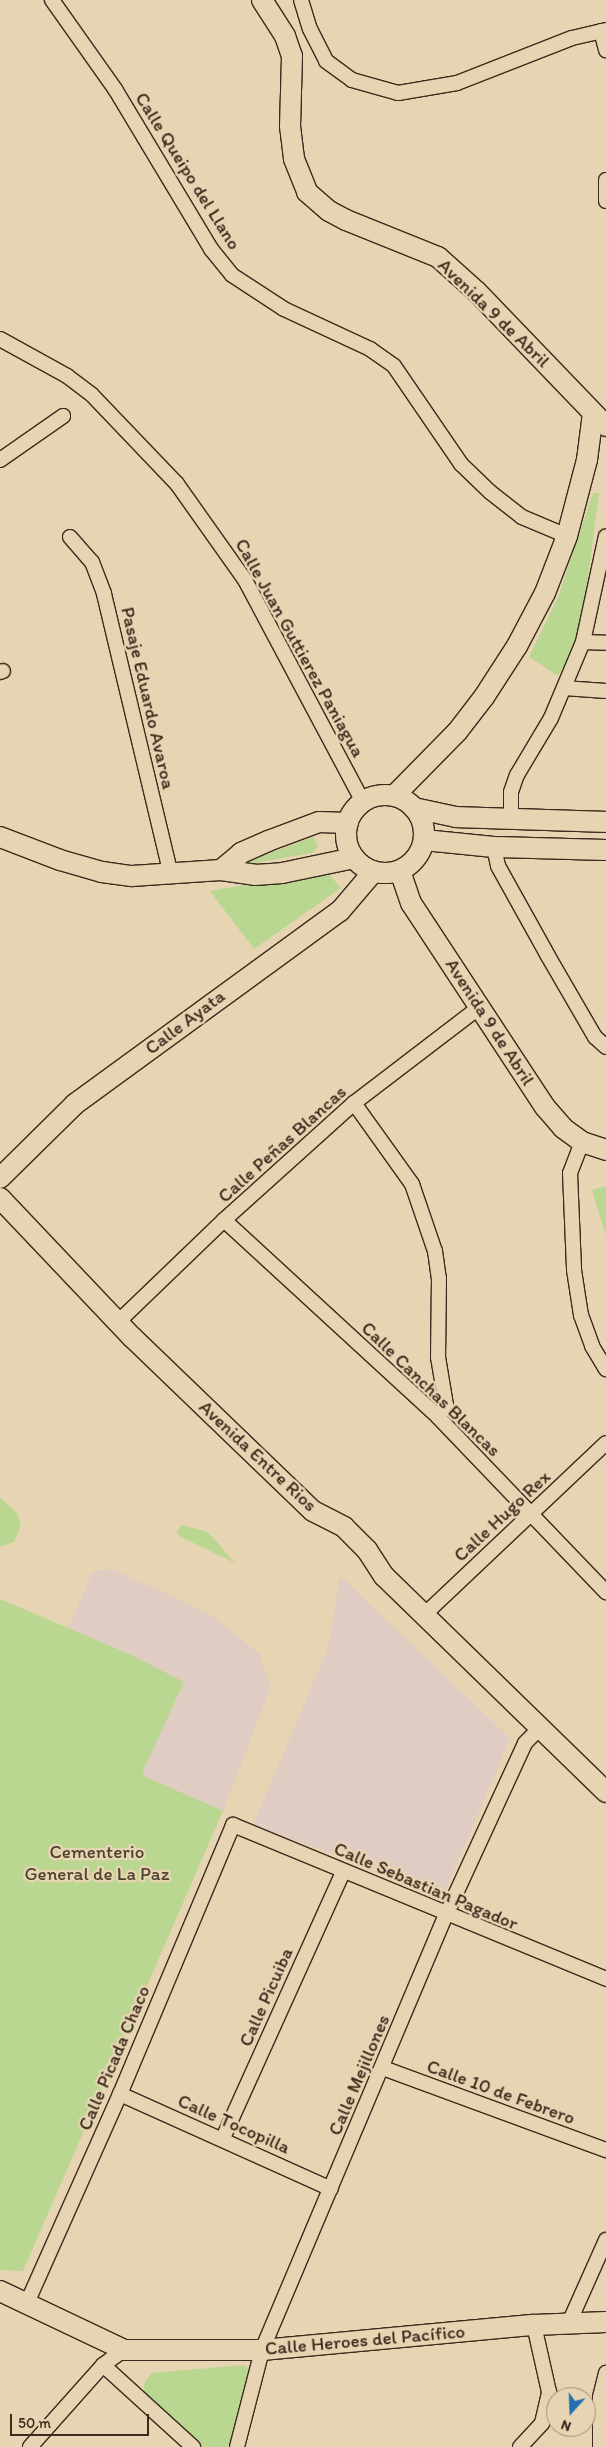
<!DOCTYPE html>
<meta charset="utf-8">
<style>
body{margin:0}
#map{position:relative;width:606px;height:2447px;overflow:hidden;background:#e7d4b2;font-family:Itim,sans-serif}
div>[style]{position:absolute}
[style*='--x']{left:calc(var(--x)*1px);top:calc(var(--y)*1px);width:calc(var(--w)*1px);rotate:calc(var(--a)*1deg)}
.built>*{inset:0;background:#dfccc3}
.green>*{inset:0;background:#b9d790}
.roads{filter:drop-shadow(1px 0 #3b2a1e) drop-shadow(-1px 0 #3b2a1e) drop-shadow(0 1px #3b2a1e) drop-shadow(0 -1px #3b2a1e)}
.street>*{height:14px;margin:-7px;padding:0 7px;transform-origin:7px;border-radius:7px;background:#e7d4b2}
.secondary>*{height:20px;margin:-10px;padding:0 10px;transform-origin:10px;border-radius:10px;background:#e7d4b2}
.secondary>.ring{margin:-10px;padding:0;box-sizing:content-box;background:none;border:20px solid #e7d4b2;border-radius:50%}
span{translate:-50% -50%;white-space:nowrap;text-align:center;line-height:1.15;-webkit-text-stroke:5px #e7d4b2;paint-order:stroke}
.street-label{font-size:19px;color:#3b2a1e}
.park-label{font-size:19px;color:#4e442f}
.north{position:absolute;left:546px;top:2387px;width:50px;height:50px;box-sizing:border-box;background:#e7d4b2;border:1px solid #a29077;border-radius:50%;rotate:200deg;font-size:14px;font-weight:700;line-height:20px;text-align:center;color:#3b2a1e}
.north::after{content:'';display:block;margin:auto;width:18px;height:22px;background:#1f6fb2;clip-path:polygon(50% 0,100% 100%,50% 72%,0 100%)}
.scale{position:absolute;left:10px;top:2414px;width:139px;height:22px;box-sizing:border-box;border:2px solid #3b2a1e;border-top:0;padding-left:6px;font-size:15px;line-height:18px;white-space:nowrap;color:#3b2a1e;-webkit-text-stroke:4px #e7d4b2;paint-order:stroke}
</style>
<div id="map">
<div class="built">
<div style="clip-path:polygon(113px 1569px,211px 1615px,259px 1653px,271px 1686px,223px 1811px,144px 1776px,143px 1771px,184px 1682px,68px 1628px,93px 1571px)"></div>
<div style="clip-path:polygon(340px 1576px,508px 1736px,509px 1741px,444px 1894px,253px 1825px,328px 1648px)"></div>
</div>
<div class="green">
<div style="clip-path:polygon(593px 493px,599px 493px,583px 617px,571px 653px,558px 676px,529px 657px,558px 597px)"></div>
<div style="clip-path:polygon(313px 837px,318px 846px,312px 853px,231px 867px)"></div>
<div style="clip-path:polygon(326px 871px,341px 888px,254px 949px,210px 891px)"></div>
<div style="clip-path:polygon(606px 1186px,606px 1236px,592px 1190px)"></div>
<div style="clip-path:polygon(0 1498px,17px 1513px,21px 1525px,14px 1542px,0 1547px)"></div>
<div style="clip-path:polygon(182px 1525px,208px 1532px,235px 1563px,179px 1536px,177px 1532px)"></div>
<div style="clip-path:polygon(0 1599px,129px 1654px,184px 1682px,143px 1771px,144px 1776px,223px 1811px,23px 2271px,0 2270px)"></div>
<div style="clip-path:polygon(244px 2365px,253px 2371px,231px 2447px,200px 2447px,148px 2400px,144px 2392px,144px 2384px,151px 2373px)"></div>
</div>
<div class="roads">
<div class="street">
<div style="--x:52;--y:0;--w:109;--a:54.7"></div>
<div style="--x:115;--y:89;--w:187;--a:59"></div>
<div style="--x:211;--y:249;--w:33;--a:51"></div>
<div style="--x:232;--y:275;--w:62;--a:33.2"></div>
<div style="--x:284;--y:309;--w:95;--a:24.9"></div>
<div style="--x:370;--y:349;--w:29;--a:35"></div>
<div style="--x:394;--y:366;--w:119;--a:55.6"></div>
<div style="--x:461;--y:464;--w:40;--a:44"></div>
<div style="--x:490;--y:492;--w:41;--a:38"></div>
<div style="--x:522;--y:517;--w:49;--a:22.9"></div>
<div style="--x:301;--y:0;--w:30;--a:73"></div>
<div style="--x:310;--y:29;--w:36;--a:63"></div>
<div style="--x:326;--y:61;--w:32;--a:36"></div>
<div style="--x:352;--y:80;--w:48;--a:15.8"></div>
<div style="--x:398;--y:93;--w:60;--a:-9.6"></div>
<div style="--x:457;--y:83;--w:123;--a:-21.4"></div>
<div style="--x:572;--y:38;--w:35;--a:-13"></div>
<div style="--x:601;--y:31;--w:20;--a:75"></div>
<div style="--x:606;--y:180;--w:21;--a:90"></div>
<div style="--x:0;--y:339;--w:77;--a:28.9"></div>
<div style="--x:67;--y:376;--w:31;--a:37"></div>
<div style="--x:92;--y:395;--w:123;--a:46.3"></div>
<div style="--x:177;--y:484;--w:118;--a:54.7"></div>
<div style="--x:245;--y:580;--w:251;--a:62"></div>
<div style="--x:0;--y:460;--w:77;--a:-34.9"></div>
<div style="--x:70;--y:537;--w:33;--a:49"></div>
<div style="--x:92;--y:562;--w:34;--a:69"></div>
<div style="--x:104;--y:594;--w:290;--a:76.6"></div>
<div style="--x:583;--y:642;--w:23;--a:2"></div>
<div style="--x:0;--y:672;--w:3;--a:-18"></div>
<div style="--x:564;--y:688;--w:42;--a:4.1"></div>
<div style="--x:511;--y:819;--w:27;--a:-90"></div>
<div style="--x:511;--y:792;--w:18;--a:-71"></div>
<div style="--x:517;--y:775;--w:66;--a:-59.2"></div>
<div style="--x:551;--y:718;--w:82;--a:-67.2"></div>
<div style="--x:583;--y:642;--w:108;--a:-77.8"></div>
<div style="--x:494;--y:847;--w:19;--a:78"></div>
<div style="--x:498;--y:866;--w:103;--a:60.9"></div>
<div style="--x:548;--y:956;--w:94;--a:59.9"></div>
<div style="--x:595;--y:1037;--w:15;--a:42"></div>
<div style="--x:354;--y:1103;--w:100;--a:54.4"></div>
<div style="--x:412;--y:1184;--w:71;--a:71.1"></div>
<div style="--x:435;--y:1251;--w:27;--a:82"></div>
<div style="--x:439;--y:1278;--w:79;--a:90.7"></div>
<div style="--x:438;--y:1357;--w:49;--a:80.5"></div>
<div style="--x:446;--y:1405;--w:14;--a:124"></div>
<div style="--x:582;--y:1142;--w:33;--a:111"></div>
<div style="--x:570;--y:1173;--w:97;--a:87.6"></div>
<div style="--x:574;--y:1270;--w:46;--a:81.2"></div>
<div style="--x:581;--y:1315;--w:33;--a:70"></div>
<div style="--x:592;--y:1346;--w:27;--a:59"></div>
<div style="--x:224;--y:1220;--w:291;--a:42.6"></div>
<div style="--x:438;--y:1417;--w:243;--a:46.2"></div>
<div style="--x:118;--y:1322;--w:147;--a:-43.9"></div>
<div style="--x:224;--y:1220;--w:175;--a:-42"></div>
<div style="--x:354;--y:1103;--w:160;--a:-37.4"></div>
<div style="--x:424;--y:1615;--w:250;--a:-43.4"></div>
<div style="--x:383;--y:2068;--w:238;--a:20.2"></div>
<div style="--x:120;--y:2094;--w:231;--a:24.2"></div>
<div style="--x:223;--y:2138;--w:292;--a:-65.7"></div>
<div style="--x:27;--y:2303;--w:229;--a:-66"></div>
<div style="--x:120;--y:2094;--w:292;--a:-67.2"></div>
<div style="--x:233;--y:1825;--w:404;--a:22.4"></div>
<div style="--x:569;--y:2323;--w:91;--a:-66"></div>
<div style="--x:103;--y:2365;--w:122;--a:42.3"></div>
<div style="--x:30;--y:2447;--w:110;--a:-48.3"></div>
<div style="--x:103;--y:2365;--w:26;--a:-36"></div>
<div style="--x:237;--y:2447;--w:100;--a:-75.5"></div>
<div style="--x:262;--y:2350;--w:472;--a:-67.1"></div>
<div style="--x:446;--y:1915;--w:189;--a:-65.3"></div>
<div style="--x:525;--y:1743;--w:21;--a:-45"></div>
<div style="--x:520;--y:2447;--w:33;--a:-47"></div>
<div style="--x:542;--y:2423;--w:32;--a:-77"></div>
<div style="--x:549;--y:2392;--w:69;--a:-102.6"></div>
<div style="--x:600;--y:2447;--w:50;--a:-90"></div>
<div style="--x:600;--y:2397;--w:25;--a:-76"></div>
</div>
<div class="secondary">
<div style="--x:262;--y:0;--w:43;--a:57.4"></div>
<div style="--x:285;--y:36;--w:21;--a:71"></div>
<div style="--x:292;--y:56;--w:70;--a:91.6"></div>
<div style="--x:290;--y:126;--w:33;--a:83"></div>
<div style="--x:294;--y:159;--w:35;--a:68"></div>
<div style="--x:307;--y:192;--w:29;--a:41"></div>
<div style="--x:329;--y:211;--w:19;--a:28"></div>
<div style="--x:346;--y:220;--w:99;--a:21.9"></div>
<div style="--x:438;--y:257;--w:52;--a:41.9"></div>
<div style="--x:477;--y:292;--w:186;--a:46.1"></div>
<div class="ring" style="left:346px;top:795px;width:58px;height:58px"></div>
<div style="--x:394;--y:796;--w:90;--a:-45.5"></div>
<div style="--x:457;--y:732;--w:44;--a:-52.4"></div>
<div style="--x:484;--y:697;--w:61;--a:-57.1"></div>
<div style="--x:517;--y:646;--w:60;--a:-62.2"></div>
<div style="--x:545;--y:593;--w:61;--a:-68.9"></div>
<div style="--x:567;--y:536;--w:79;--a:-75.3"></div>
<div style="--x:587;--y:460;--w:47;--a:-82.7"></div>
<div style="--x:414;--y:808;--w:43;--a:12.1"></div>
<div style="--x:456;--y:817;--w:150;--a:1.9"></div>
<div style="--x:0;--y:837;--w:64;--a:21"></div>
<div style="--x:60;--y:860;--w:44;--a:15.9"></div>
<div style="--x:102;--y:872;--w:30;--a:8"></div>
<div style="--x:132;--y:876;--w:89;--a:-3.9"></div>
<div style="--x:221;--y:870;--w:34;--a:8"></div>
<div style="--x:255;--y:875;--w:27;--a:-4"></div>
<div style="--x:282;--y:873;--w:74;--a:-11.8"></div>
<div style="--x:424;--y:840;--w:70;--a:5.7"></div>
<div style="--x:494;--y:847;--w:112;--a:1.5"></div>
<div style="--x:221;--y:870;--w:26;--a:-40"></div>
<div style="--x:241;--y:853;--w:30;--a:-24"></div>
<div style="--x:268;--y:841;--w:54;--a:-20.4"></div>
<div style="--x:319;--y:822;--w:29;--a:2"></div>
<div style="--x:400;--y:871;--w:34;--a:71"></div>
<div style="--x:411;--y:903;--w:244;--a:56.7"></div>
<div style="--x:545;--y:1107;--w:28;--a:49"></div>
<div style="--x:563;--y:1128;--w:24;--a:36"></div>
<div style="--x:582;--y:1142;--w:25;--a:18"></div>
<div style="--x:0;--y:1178;--w:105;--a:-44.6"></div>
<div style="--x:75;--y:1104;--w:328;--a:-36.1"></div>
<div style="--x:340;--y:911;--w:52;--a:-49.6"></div>
<div style="--x:0;--y:1198;--w:192;--a:46.5"></div>
<div style="--x:132;--y:1337;--w:251;--a:43.9"></div>
<div style="--x:313;--y:1511;--w:35;--a:27"></div>
<div style="--x:344;--y:1527;--w:33;--a:45"></div>
<div style="--x:367;--y:1550;--w:31;--a:57"></div>
<div style="--x:384;--y:1576;--w:310;--a:44.2"></div>
<div style="--x:0;--y:2291;--w:137;--a:25.4"></div>
<div style="--x:124;--y:2350;--w:138;--a:0"></div>
<div style="--x:262;--y:2350;--w:273;--a:-5.3"></div>
<div style="--x:534;--y:2325;--w:72;--a:-2.4"></div>
</div>
</div>
<div class="street-label">
<span style="left:188px;top:171px;rotate:58deg">Calle Queipo del Llano</span>
<span style="left:494px;top:313px;rotate:44deg">Avenida 9 de Abril</span>
<span style="left:300px;top:648px;rotate:61deg">Calle Juan Guttierez Paniagua</span>
<span style="left:148px;top:698px;rotate:77deg">Pasaje Eduardo Avaroa</span>
<span style="left:185px;top:1022px;rotate:-37deg">Calle Ayata</span>
<span style="left:490px;top:1022px;rotate:57deg">Avenida 9 de Abril</span>
<span style="left:282px;top:1144px;rotate:-42deg">Calle Peñas Blancas</span>
<span style="left:431px;top:1389px;rotate:44deg">Calle Canchas Blancas</span>
<span style="left:258px;top:1456px;rotate:43deg">Avenida Entre Rios</span>
<span style="left:502px;top:1516px;rotate:-43deg">Calle Hugo Rex</span>
<span style="left:426px;top:1886px;rotate:23deg">Calle Sebastian Pagador</span>
<span style="left:266px;top:1997px;rotate:-66deg">Calle Picuiba</span>
<span style="left:114px;top:2058px;rotate:-67deg">Calle Picada Chaco</span>
<span style="left:359px;top:2075px;rotate:-67deg">Calle Mejillones</span>
<span style="left:501px;top:2092px;rotate:20deg">Calle 10 de Febrero</span>
<span style="left:234px;top:2124px;rotate:24deg">Calle Tocopilla</span>
<span style="left:365px;top:2340px;rotate:-5deg">Calle Heroes del Pacífico</span>
</div>
<div class="park-label">
<span style="left:97px;top:1863px">Cementerio<br>General de La Paz</span>
</div>
<div class="north">N</div>
<div class="scale">50 m</div>
</div>
